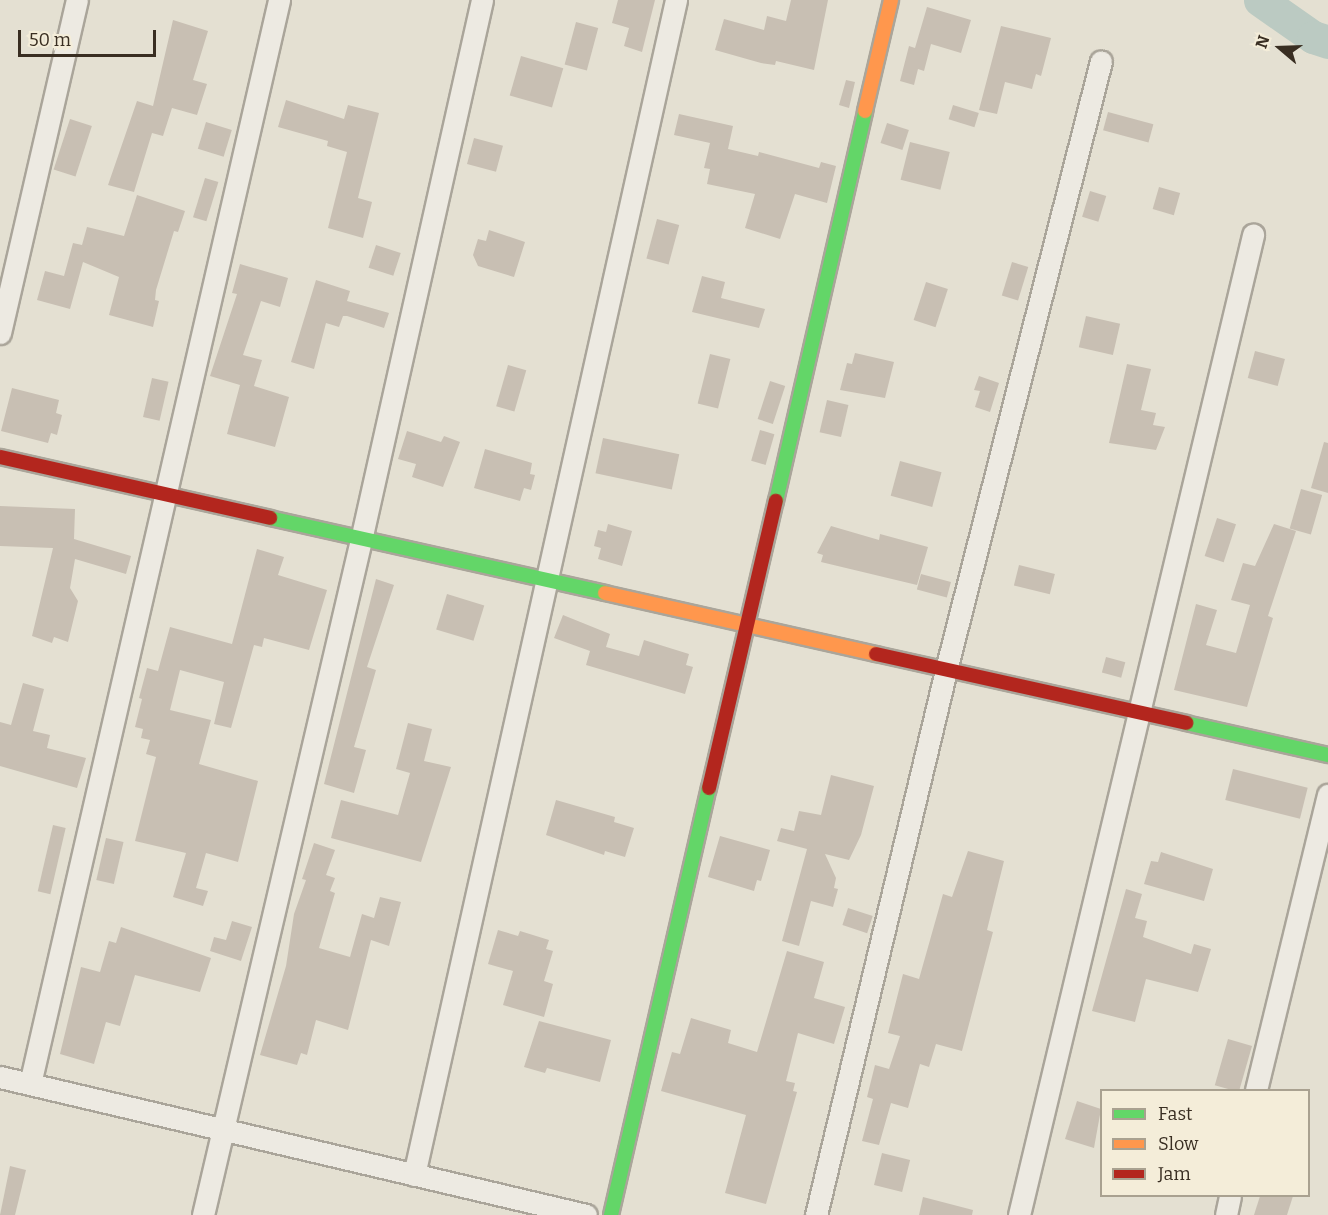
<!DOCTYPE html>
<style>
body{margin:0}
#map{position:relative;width:1328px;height:1215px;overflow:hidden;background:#e4e0d2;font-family:Bitter,serif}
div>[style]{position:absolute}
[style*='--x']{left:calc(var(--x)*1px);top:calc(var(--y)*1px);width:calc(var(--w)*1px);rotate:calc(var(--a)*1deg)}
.river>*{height:33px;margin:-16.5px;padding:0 16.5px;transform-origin:16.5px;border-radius:16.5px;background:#bbcac2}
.building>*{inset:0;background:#c8bfb3;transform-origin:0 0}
.roads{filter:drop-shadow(2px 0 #aaa59a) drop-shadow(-2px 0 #aaa59a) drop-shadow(0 2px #aaa59a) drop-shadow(0 -2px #aaa59a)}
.street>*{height:21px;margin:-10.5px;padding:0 10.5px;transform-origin:10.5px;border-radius:10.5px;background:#edeae2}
.fast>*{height:14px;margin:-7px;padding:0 7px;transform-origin:7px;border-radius:7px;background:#63d668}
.slow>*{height:14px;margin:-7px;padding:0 7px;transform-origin:7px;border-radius:7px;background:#ff974d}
.jam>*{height:14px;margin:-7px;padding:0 7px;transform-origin:7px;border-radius:7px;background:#b3261e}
span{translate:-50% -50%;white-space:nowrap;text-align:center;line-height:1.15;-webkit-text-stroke:5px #f4edd9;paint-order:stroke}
.legend{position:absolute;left:1100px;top:1089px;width:210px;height:108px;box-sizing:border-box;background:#f4edd9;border:2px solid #a9a190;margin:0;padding:8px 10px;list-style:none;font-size:18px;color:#392e22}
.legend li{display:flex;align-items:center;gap:12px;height:30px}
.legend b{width:30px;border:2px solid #a9a190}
.north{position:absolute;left:1250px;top:18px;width:60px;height:60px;-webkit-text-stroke:4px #f4edd9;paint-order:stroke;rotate:289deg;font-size:16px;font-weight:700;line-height:24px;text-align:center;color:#392e22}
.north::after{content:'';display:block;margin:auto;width:21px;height:27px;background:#392e22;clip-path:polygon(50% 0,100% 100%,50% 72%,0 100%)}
.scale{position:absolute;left:18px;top:30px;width:138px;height:27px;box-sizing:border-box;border:3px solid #392e22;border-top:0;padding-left:8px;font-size:18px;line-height:21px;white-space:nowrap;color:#392e22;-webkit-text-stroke:4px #f4edd9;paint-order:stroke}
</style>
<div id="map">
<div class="river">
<div style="--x:1260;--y:0;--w:65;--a:34.9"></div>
<div style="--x:1313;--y:37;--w:16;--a:18"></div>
</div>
<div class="building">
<div style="clip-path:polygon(618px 0,655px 0,642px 52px,624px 46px,629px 28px,612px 23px)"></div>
<div style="clip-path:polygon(791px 0,828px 0,814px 70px,776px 61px,775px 65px,761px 63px,715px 50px,724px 19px,764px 30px,767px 16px,786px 21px)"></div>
<div style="clip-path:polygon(927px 7px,971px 20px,961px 53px,931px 44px,924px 71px,918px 69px,914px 85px,900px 81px,909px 46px,915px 48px)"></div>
<div style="clip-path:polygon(173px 20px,208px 31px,193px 80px,207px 84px,197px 115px,172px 108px,163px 136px,152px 133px,134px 192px,108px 185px,137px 101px,153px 106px)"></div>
<div style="left:576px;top:22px;width:23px;height:44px;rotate:15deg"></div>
<div style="clip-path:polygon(1001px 26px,1051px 38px,1041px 76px,1036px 74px,1032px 89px,1005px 82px,997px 114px,979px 110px)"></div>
<div style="left:521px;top:56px;width:44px;height:41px;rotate:16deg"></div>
<div style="clip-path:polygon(846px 80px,855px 82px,849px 108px,839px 105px)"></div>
<div style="clip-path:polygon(286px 100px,344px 119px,348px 105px,379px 113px,358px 198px,372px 202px,363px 238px,328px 228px,347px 152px,327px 146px,328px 141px,278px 127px)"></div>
<div style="left:953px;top:105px;width:27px;height:15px;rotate:17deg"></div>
<div style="left:1108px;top:112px;width:47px;height:19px;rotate:15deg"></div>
<div style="clip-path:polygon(679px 114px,733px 126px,728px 149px,758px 156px,759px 152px,819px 168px,821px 162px,836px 166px,827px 203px,795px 194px,780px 239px,745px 228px,755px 194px,707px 184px,710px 169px,704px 168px,710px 143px,674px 135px)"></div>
<div style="left:70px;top:119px;width:23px;height:53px;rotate:18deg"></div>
<div style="left:206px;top:122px;width:27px;height:28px;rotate:17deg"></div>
<div style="left:887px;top:123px;width:23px;height:21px;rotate:18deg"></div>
<div style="left:474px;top:138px;width:30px;height:27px;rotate:15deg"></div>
<div style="left:910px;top:142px;width:41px;height:39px;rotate:14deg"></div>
<div style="left:205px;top:178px;width:14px;height:41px;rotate:17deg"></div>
<div style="left:1159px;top:187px;width:22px;height:23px;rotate:16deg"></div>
<div style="left:1090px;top:191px;width:17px;height:27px;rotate:17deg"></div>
<div style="clip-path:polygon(137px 195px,185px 211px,178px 232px,174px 231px,156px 290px,155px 300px,159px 301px,153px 327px,109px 315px,119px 277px,83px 262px,70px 309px,37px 300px,45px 271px,64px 276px,73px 243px,82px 245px,87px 227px,124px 236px)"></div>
<div style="left:657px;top:219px;width:23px;height:41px;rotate:15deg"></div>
<div style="clip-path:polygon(489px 230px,525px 242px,514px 277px,478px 266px,473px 255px,478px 239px,486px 241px)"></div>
<div style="left:376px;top:245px;width:26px;height:24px;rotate:18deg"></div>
<div style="left:1012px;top:262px;width:17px;height:35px;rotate:17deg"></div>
<div style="clip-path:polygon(240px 264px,288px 278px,280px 307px,261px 301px,243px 355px,262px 360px,254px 386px,289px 397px,275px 447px,227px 434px,240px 385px,210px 376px,237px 294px,232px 293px)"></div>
<div style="clip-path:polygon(702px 276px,725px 282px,721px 298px,765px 309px,759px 328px,692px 312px)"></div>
<div style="clip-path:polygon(316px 280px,350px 291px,347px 301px,389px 313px,384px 328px,347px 316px,343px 316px,339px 327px,326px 323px,314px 369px,291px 362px)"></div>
<div style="left:926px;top:282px;width:23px;height:40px;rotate:18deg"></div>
<div style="left:1086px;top:316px;width:35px;height:32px;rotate:13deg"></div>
<div style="left:1255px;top:351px;width:31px;height:28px;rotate:15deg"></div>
<div style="clip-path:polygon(855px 353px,894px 362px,885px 398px,840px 390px,847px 363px,852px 364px)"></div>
<div style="left:710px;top:354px;width:21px;height:51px;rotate:14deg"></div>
<div style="clip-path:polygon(1127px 364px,1151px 369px,1141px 410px,1156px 413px,1153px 425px,1165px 427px,1156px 450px,1109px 443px)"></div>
<div style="left:508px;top:365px;width:19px;height:43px;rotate:16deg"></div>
<div style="clip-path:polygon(979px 376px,999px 383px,990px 412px,975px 407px,980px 391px,974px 390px)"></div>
<div style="left:152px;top:378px;width:17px;height:40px;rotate:13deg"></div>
<div style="left:770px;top:381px;width:16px;height:40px;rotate:18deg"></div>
<div style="clip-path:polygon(12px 388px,59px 400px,56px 413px,62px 415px,57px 435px,51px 433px,48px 443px,1px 431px)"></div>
<div style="left:827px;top:400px;width:22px;height:33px;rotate:13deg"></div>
<div style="left:760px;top:430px;width:15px;height:32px;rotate:16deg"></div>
<div style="clip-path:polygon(407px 431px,441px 442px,444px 436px,460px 442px,443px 487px,412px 477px,416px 464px,398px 459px)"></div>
<div style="left:603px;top:438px;width:78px;height:36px;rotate:12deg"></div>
<div style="clip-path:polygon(1324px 442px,1328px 443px,1328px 493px,1311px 488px)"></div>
<div style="clip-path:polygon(485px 449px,532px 463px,530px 474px,535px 475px,531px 490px,524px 488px,520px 501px,474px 488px)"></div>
<div style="left:900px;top:461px;width:43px;height:36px;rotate:15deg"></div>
<div style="left:1301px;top:489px;width:22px;height:41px;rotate:16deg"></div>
<div style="clip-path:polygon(0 506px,75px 509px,74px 539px,131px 556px,126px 574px,75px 559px,70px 588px,78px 601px,68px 642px,54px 637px,52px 643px,32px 636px,53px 548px,0 546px)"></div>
<div style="left:1217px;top:518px;width:20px;height:40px;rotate:18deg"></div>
<div style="clip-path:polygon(608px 524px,632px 531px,622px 566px,598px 559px,601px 548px,594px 546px,598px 530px,606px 532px)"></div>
<div style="clip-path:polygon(1274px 524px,1296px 531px,1268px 616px,1273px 618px,1247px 707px,1174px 690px,1196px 604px,1217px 610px,1206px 645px,1236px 653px,1250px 605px,1231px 600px,1243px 563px,1255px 566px)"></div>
<div style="clip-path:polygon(831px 526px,879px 540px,880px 534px,928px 547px,917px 585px,821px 562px,823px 555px,817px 553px)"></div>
<div style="clip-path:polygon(257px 549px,284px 557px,278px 575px,327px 590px,309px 650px,264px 638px,262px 647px,254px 645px,231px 728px,214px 724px,224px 682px,180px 670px,170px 710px,211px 720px,199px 764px,258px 781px,238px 862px,206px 853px,196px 888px,208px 891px,203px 906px,173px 897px,186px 853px,135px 841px,156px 757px,146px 754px,150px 740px,141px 738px,143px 729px,135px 727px,142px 699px,139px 698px,147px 668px,158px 671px,170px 627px,232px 644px)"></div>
<div style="left:1019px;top:565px;width:37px;height:21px;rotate:14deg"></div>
<div style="left:921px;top:574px;width:31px;height:16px;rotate:15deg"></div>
<div style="clip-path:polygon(376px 579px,394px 585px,367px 667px,376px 670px,354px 747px,366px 750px,354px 793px,324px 784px)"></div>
<div style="left:447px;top:594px;width:39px;height:37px;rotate:17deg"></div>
<div style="clip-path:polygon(563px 615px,610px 634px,606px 647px,639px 656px,644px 640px,689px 654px,686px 665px,693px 667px,685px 694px,586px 665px,590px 651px,554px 638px)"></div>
<div style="left:1106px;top:657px;width:20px;height:16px;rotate:15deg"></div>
<div style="clip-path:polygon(23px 683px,44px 689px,33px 731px,50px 735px,47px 748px,86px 758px,77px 788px,0 766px,0 722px,11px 725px)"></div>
<div style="clip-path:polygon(408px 723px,432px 729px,424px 761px,451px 767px,421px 862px,331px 838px,341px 800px,398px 815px,410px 773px,396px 769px)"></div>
<div style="left:1233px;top:769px;width:77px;height:32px;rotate:14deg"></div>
<div style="clip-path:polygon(831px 775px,874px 786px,861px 835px,849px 860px,825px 854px,836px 878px,834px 888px,838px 889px,833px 907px,811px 901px,799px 946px,782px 941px,807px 849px,777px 841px,781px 828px,794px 831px,799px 811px,821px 815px)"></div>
<div style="clip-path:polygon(556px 800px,615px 817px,614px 822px,634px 828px,625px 857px,605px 851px,604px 855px,546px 835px)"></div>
<div style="left:53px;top:825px;width:13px;height:68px;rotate:13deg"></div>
<div style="clip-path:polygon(720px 836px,770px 850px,761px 881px,757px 880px,754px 891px,708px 877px)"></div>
<div style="left:106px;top:838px;width:18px;height:43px;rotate:13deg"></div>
<div style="clip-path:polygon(314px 843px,335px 850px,326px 875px,335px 878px,330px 891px,335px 893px,319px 948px,350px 957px,362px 914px,374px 918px,380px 897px,401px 902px,389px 946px,371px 940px,348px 1030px,316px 1020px,307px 1055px,301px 1053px,297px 1065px,260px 1055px,286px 966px,294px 914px,306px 880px,302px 879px)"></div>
<div style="clip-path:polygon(968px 851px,1004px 861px,987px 930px,993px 932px,962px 1051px,936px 1044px,929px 1067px,920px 1064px,908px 1108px,891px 1103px,879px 1145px,862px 1141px,873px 1099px,867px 1097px,875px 1065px,889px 1069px,900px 1036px,888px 1033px,903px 974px,919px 979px,943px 894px,952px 897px)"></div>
<div style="clip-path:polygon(1161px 852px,1213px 869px,1204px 901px,1144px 884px,1151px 861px,1158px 862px)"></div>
<div style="clip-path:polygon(1126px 889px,1142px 894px,1135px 918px,1147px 921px,1143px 937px,1191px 954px,1194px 944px,1211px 949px,1198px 992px,1146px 979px,1135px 1022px,1092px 1011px)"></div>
<div style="left:848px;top:908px;width:26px;height:18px;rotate:18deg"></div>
<div style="clip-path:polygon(232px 921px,252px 927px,241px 961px,210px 951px,214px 937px,226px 940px)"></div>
<div style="clip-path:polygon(121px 927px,211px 958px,200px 992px,135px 975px,120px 1026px,106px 1022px,94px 1064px,60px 1054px,81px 967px,100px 972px,109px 941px,116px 943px)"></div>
<div style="clip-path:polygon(498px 930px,518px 936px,520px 931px,549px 940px,546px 949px,553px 951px,544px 981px,553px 984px,544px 1017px,503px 1005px,513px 971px,488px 964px)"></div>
<div style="clip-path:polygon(787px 951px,824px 962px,814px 998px,845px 1007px,834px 1044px,798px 1033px,786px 1081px,795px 1083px,793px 1091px,797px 1092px,766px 1204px,725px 1193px,746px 1115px,661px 1091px,672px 1052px,680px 1054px,691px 1018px,731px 1030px,728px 1043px,757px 1052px)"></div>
<div style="clip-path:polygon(539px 1021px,611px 1040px,600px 1082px,547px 1068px,545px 1073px,524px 1067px)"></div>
<div style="left:1228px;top:1039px;width:25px;height:48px;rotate:16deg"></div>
<div style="clip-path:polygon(1077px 1101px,1101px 1109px,1094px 1148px,1065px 1139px)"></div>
<div style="left:882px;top:1153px;width:29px;height:33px;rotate:14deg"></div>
<div style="clip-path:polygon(10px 1166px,26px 1170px,15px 1215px,0 1215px)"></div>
<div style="clip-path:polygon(1260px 1196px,1293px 1196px,1287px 1215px,1254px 1215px)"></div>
<div style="clip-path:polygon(923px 1197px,973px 1210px,972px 1215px,919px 1215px)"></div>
</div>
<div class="roads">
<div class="street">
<div style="--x:0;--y:333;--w:342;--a:-77"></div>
<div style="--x:0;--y:1077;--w:602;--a:13.25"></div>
<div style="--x:30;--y:1084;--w:1112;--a:-77.06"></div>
<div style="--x:1256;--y:1090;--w:304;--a:-76.3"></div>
<div style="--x:414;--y:1175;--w:1204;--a:-77.43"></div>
<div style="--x:203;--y:1215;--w:693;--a:-76.83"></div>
<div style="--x:361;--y:540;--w:553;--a:-77.37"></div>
<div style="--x:816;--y:1215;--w:560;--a:-76.58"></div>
<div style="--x:946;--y:670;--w:628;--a:-75.72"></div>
<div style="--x:1019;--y:1215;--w:1008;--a:-76.57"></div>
<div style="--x:1226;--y:1215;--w:19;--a:-78"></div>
</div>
<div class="fast">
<div style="--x:776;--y:501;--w:400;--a:-77.1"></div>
<div style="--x:270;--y:518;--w:343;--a:12.6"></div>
<div style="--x:1186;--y:723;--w:146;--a:12.7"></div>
<div style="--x:611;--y:1215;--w:438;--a:-77.1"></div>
</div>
<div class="slow">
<div style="--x:865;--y:111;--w:114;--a:-76.8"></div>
<div style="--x:605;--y:593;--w:278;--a:12.7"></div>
</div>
<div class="jam">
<div style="--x:0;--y:457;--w:277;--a:12.7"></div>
<div style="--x:876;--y:654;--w:318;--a:12.5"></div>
<div style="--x:709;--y:788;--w:295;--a:-76.9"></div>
</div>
</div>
<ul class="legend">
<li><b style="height:8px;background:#63d668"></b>Fast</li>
<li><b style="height:8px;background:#ff974d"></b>Slow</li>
<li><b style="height:8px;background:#b3261e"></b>Jam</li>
</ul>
<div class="north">N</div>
<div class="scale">50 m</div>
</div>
